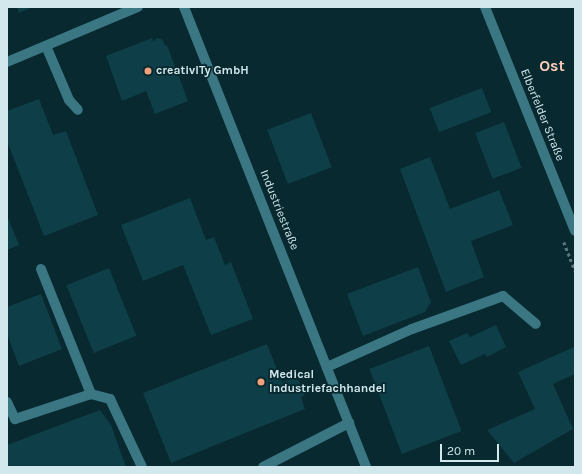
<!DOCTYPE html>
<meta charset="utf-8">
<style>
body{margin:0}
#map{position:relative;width:582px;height:474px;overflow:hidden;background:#08292f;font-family:Karla,sans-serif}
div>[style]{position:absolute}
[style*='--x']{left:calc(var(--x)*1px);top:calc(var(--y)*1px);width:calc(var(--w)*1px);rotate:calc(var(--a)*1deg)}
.building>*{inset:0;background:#0e3e47;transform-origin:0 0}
.path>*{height:2.5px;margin-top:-1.25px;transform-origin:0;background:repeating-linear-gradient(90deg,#59767c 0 3px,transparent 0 6px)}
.minor>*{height:10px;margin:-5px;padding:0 5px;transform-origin:5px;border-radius:5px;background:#3a7783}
.dots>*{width:11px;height:11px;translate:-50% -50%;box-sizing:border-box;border:2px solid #08292f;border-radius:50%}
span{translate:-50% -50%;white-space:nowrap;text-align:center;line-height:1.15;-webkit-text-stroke:3.5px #08292f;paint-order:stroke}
.poi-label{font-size:12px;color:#d2e8ed;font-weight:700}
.left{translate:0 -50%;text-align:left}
.street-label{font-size:12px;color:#d2e8ed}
.district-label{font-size:16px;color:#fbccb7;font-weight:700}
.frame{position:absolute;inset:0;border:8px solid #d2e8ed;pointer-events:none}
.scale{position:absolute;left:440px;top:444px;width:59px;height:18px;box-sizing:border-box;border:2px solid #d2e8ed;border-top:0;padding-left:5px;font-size:12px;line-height:14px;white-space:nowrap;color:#d2e8ed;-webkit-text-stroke:3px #08292f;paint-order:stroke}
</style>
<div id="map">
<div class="building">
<div style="clip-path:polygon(17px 7px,33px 7px,19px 13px)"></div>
<div style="clip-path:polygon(152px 38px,153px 41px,158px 38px,163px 40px,165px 46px,167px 45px,188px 101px,155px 114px,146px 91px,122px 101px,106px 56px)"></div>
<div style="left:482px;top:88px;width:26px;height:56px;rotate:69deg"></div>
<div style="clip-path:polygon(39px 99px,53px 135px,66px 131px,98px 215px,44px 236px,7px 141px,7px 111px)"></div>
<div style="left:311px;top:113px;width:58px;height:47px;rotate:69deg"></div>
<div style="left:504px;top:122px;width:49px;height:31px;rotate:69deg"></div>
<div style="clip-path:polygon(430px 157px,450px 209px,499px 190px,513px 225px,471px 241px,484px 277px,446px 292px,400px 169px)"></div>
<div style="clip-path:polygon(190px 198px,206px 240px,214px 237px,225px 265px,231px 262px,253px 319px,211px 335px,183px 265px,143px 281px,121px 225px)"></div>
<div style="clip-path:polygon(7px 215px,19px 245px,7px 250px)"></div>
<div style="clip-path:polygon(418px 267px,431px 302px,425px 312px,363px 336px,347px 294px)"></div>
<div style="left:109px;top:268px;width:73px;height:46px;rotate:68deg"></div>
<div style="clip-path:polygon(41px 294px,62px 349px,19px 366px,7px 334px,7px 307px)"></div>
<div style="clip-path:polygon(496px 325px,506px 347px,487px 357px,485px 354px,461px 365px,449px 341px,467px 333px,470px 337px)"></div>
<div style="clip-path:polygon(267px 344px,282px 382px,297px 376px,305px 395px,301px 397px,305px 409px,171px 463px,143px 393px)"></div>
<div style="left:429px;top:346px;width:91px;height:64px;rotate:69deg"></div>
<div style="clip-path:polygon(574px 347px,575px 374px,553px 384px,573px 429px,514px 463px,487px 430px,535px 409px,518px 372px)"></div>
<div style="clip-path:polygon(100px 410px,111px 425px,126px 467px,7px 467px,7px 445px)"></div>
</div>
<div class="path">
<div style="--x:564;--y:242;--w:31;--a:69"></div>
</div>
<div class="minor">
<div style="--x:184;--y:7;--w:495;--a:68.4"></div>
<div style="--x:485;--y:7;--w:241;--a:68.1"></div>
<div style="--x:46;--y:46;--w:59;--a:66.9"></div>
<div style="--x:69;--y:100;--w:13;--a:48"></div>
<div style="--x:7;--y:62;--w:142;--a:-22.8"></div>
<div style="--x:41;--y:269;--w:135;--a:68.2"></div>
<div style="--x:327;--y:367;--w:93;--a:-24.1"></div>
<div style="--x:412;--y:329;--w:97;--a:-19.9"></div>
<div style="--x:503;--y:296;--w:43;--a:40.3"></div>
<div style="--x:7;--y:402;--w:19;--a:65"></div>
<div style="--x:15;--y:419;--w:80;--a:-18.2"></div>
<div style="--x:91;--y:394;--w:20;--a:15"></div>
<div style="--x:110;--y:399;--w:75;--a:64.8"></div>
<div style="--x:263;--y:467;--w:97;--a:-27.1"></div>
</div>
<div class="dots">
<div style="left:148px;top:71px;background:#f1a17c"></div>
<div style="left:261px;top:382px;background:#f1a17c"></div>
</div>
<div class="poi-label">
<span class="left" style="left:156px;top:71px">creativITy GmbH</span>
<span class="left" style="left:269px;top:382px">Medical<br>Industriefachhandel</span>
</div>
<div class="street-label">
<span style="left:542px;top:115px;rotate:68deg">Elberfelder Straße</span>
<span style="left:279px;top:210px;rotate:68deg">Industriestraße</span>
</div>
<div class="district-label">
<span style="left:552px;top:66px">Ost</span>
</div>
<div class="frame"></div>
<div class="scale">20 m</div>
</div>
